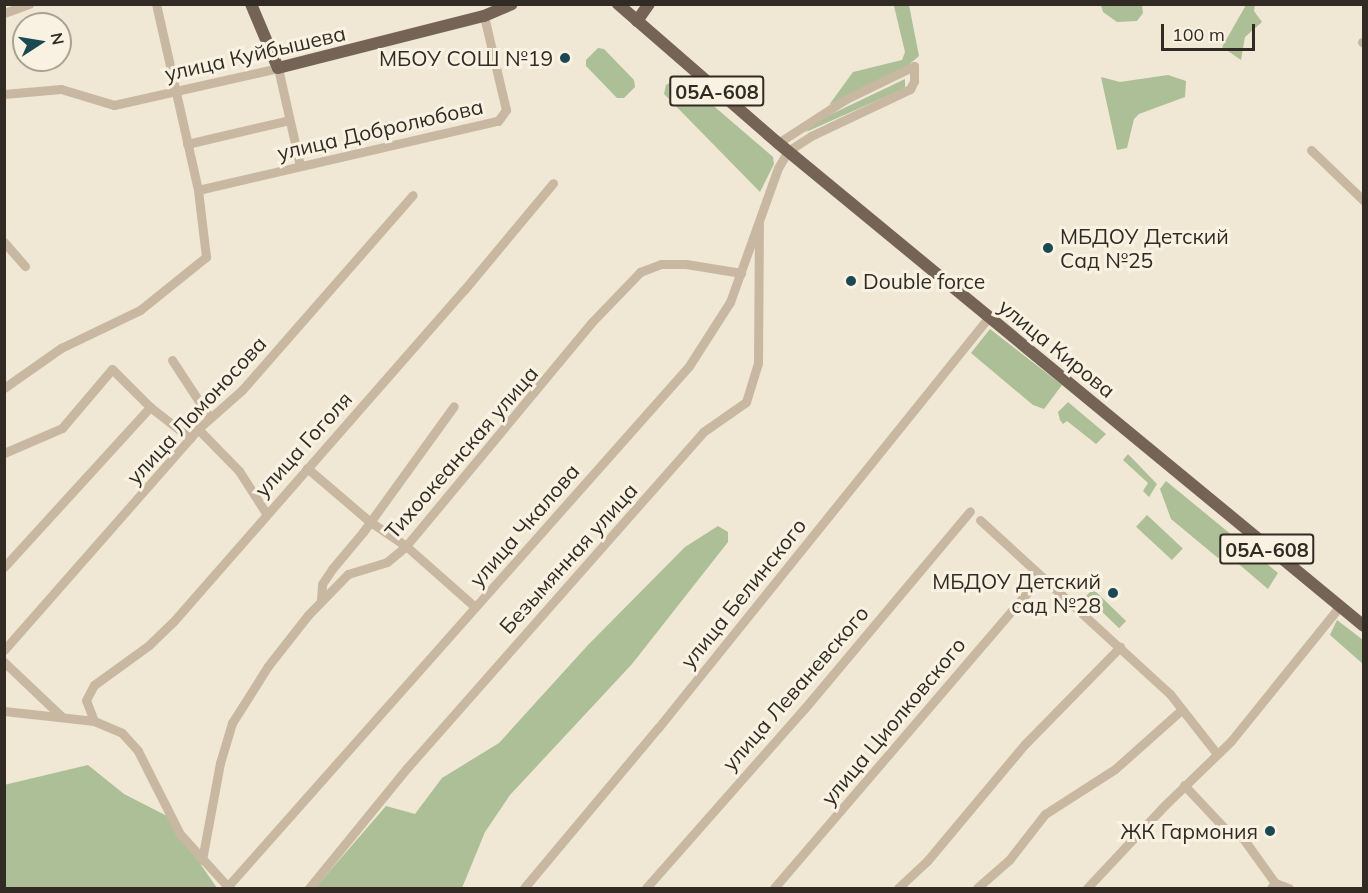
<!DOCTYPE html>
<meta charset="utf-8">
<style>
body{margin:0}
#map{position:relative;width:1368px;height:893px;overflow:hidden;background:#f0e7d5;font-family:Mulish,sans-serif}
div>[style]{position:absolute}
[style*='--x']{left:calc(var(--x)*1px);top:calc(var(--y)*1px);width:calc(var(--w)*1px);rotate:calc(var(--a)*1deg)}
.green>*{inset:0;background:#acbf96;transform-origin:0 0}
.minor>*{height:9px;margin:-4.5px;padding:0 4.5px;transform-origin:4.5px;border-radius:4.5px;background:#c8b8a2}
.major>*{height:12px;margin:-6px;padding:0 6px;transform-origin:6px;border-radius:6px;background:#756455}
.dots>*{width:16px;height:16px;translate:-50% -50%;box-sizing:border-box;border:3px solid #f9f1e1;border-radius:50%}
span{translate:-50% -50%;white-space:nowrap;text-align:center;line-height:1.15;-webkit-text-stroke:6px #f9f1e1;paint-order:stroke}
.shield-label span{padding:2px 4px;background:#f9f1e1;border:2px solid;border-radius:4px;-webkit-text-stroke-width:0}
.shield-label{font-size:20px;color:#322b24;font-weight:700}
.street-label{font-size:21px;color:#322b24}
.poi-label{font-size:21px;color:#322b24}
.right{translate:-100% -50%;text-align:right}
.left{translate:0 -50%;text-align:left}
.frame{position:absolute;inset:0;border:6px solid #322b24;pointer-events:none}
.north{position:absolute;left:12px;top:12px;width:60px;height:60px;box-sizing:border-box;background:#f9f1e1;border:2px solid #a9a295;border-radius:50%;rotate:78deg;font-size:16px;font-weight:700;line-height:24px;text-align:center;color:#322b24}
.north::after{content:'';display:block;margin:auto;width:21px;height:27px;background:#1a4954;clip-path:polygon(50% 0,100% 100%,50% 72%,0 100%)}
.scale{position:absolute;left:1161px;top:24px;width:94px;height:27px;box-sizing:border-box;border:3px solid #322b24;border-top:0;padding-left:8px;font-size:18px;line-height:21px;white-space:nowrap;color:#322b24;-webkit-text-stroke:4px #f9f1e1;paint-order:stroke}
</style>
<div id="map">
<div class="green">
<div style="clip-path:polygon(909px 5px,919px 56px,906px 67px,829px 105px,853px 72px,902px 60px,905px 52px,894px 6px)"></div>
<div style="clip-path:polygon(1101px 5px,1142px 5px,1143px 13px,1137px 21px,1117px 22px,1103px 12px)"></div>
<div style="clip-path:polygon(1246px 5px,1255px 5px,1254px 11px,1262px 22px,1245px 37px,1241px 60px,1222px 47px)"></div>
<div style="clip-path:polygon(598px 48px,604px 49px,634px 80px,635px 87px,624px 98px,617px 98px,586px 66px,586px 60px)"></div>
<div style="clip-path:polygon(1168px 75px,1186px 81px,1185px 97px,1139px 114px,1134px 119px,1127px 148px,1117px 150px,1101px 77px,1120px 82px)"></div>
<div style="clip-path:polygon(680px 77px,773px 157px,774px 164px,760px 192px,664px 94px,666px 85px)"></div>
<div style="clip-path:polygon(905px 79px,905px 88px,806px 132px,815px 122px)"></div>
<div style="clip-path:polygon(990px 329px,1062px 385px,1044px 409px,1033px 405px,971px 353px)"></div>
<div style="clip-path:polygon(1068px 402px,1106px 434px,1096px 444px,1067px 421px,1063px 424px,1060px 420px,1058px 412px)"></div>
<div style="clip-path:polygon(1128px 454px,1157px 484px,1149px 497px,1143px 491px,1148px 483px,1123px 460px)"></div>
<div style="clip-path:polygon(1166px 481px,1278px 573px,1268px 589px,1227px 554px,1218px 558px,1171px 519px,1160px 489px)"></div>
<div style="left:1147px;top:515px;width:49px;height:16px;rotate:43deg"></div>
<div style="clip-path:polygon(718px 526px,728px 532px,728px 542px,632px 664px,510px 795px,485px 832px,462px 888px,315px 888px,386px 806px,415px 814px,442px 778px,499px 743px,588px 645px,685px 547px)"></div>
<div style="left:1093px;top:589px;width:46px;height:10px;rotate:44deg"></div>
<div style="clip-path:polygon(1337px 620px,1363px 640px,1363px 664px,1330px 635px)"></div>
<div style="clip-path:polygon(88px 765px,124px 794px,167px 816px,217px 888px,5px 888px,4px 785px)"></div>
</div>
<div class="minor">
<div style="--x:4;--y:13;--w:27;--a:-20"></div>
<div style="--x:1362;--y:42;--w:2;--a:27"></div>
<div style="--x:4;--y:94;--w:57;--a:-5"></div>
<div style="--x:61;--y:89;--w:55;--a:16.8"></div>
<div style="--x:114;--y:105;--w:168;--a:-12.7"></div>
<div style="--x:278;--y:68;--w:100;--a:77.3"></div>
<div style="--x:187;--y:144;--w:105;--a:-13.2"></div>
<div style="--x:1311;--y:150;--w:74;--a:43.9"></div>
<div style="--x:198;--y:190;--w:308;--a:-13"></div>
<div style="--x:498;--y:121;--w:14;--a:-54"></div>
<div style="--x:506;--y:110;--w:97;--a:-103.2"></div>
<div style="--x:4;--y:242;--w:32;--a:49"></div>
<div style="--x:172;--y:360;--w:69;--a:56.8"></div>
<div style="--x:4;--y:388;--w:70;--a:-35.1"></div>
<div style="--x:61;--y:348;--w:88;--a:-25.7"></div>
<div style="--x:140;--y:310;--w:85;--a:-38.8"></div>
<div style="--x:206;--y:257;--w:67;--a:-96.8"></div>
<div style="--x:198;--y:190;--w:191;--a:-102.7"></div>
<div style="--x:198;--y:429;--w:59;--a:45.7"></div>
<div style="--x:239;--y:471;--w:50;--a:57.3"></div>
<div style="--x:4;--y:453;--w:63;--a:-23.3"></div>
<div style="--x:62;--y:428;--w:77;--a:-49.7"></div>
<div style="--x:112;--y:369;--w:54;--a:45"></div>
<div style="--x:150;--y:407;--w:51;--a:37.8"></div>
<div style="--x:307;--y:468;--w:82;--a:40.5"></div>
<div style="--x:369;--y:521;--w:45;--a:34"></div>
<div style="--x:406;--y:546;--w:92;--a:41.5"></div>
<div style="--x:980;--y:520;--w:258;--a:42.5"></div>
<div style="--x:1170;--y:694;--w:76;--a:51.9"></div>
<div style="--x:4;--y:567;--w:217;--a:-47.6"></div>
<div style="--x:321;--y:600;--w:16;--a:-86"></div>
<div style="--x:322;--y:584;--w:18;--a:-56"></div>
<div style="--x:332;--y:569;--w:48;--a:-50"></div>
<div style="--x:363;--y:532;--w:155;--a:-54.2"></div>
<div style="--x:4;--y:650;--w:294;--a:-48.7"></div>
<div style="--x:198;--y:429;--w:59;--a:-41.6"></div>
<div style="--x:242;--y:390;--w:259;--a:-48.8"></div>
<div style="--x:4;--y:662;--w:79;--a:43.5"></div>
<div style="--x:4;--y:711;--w:91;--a:6.3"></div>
<div style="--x:94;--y:721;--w:30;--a:23"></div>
<div style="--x:122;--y:733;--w:24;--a:48"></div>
<div style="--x:138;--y:751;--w:93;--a:63.2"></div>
<div style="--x:180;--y:834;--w:73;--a:47.8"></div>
<div style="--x:94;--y:721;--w:22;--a:-111"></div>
<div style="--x:86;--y:700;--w:17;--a:-62"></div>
<div style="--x:94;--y:685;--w:68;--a:-36"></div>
<div style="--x:149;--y:645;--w:33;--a:-44"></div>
<div style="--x:173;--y:622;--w:441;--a:-48.8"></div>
<div style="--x:464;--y:290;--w:139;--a:-50.2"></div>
<div style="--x:1184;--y:785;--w:66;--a:46.8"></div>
<div style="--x:1229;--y:833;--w:14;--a:17"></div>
<div style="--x:1242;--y:837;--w:57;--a:54.3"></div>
<div style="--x:1275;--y:883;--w:6;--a:129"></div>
<div style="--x:202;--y:860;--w:99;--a:-79.5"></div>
<div style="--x:220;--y:763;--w:42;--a:-73.3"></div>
<div style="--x:232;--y:723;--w:67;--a:-57.7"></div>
<div style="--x:268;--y:666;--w:65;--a:-51.9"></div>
<div style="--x:308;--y:615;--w:57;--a:-45.7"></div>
<div style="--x:348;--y:574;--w:41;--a:-17.1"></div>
<div style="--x:387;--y:562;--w:25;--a:-40"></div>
<div style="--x:406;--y:546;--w:290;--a:-50.3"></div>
<div style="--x:591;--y:323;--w:71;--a:-46.1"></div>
<div style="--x:640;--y:272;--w:22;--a:-21"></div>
<div style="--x:661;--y:264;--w:25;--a:0"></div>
<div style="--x:686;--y:264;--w:56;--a:9.3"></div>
<div style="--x:1275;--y:883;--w:15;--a:20"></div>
<div style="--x:228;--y:886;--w:695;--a:-48.44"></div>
<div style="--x:689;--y:366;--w:76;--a:-57.4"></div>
<div style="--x:730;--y:302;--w:142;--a:-70.3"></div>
<div style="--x:778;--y:168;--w:20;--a:-60"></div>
<div style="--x:788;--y:151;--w:27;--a:-33"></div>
<div style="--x:811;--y:136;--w:110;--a:-25.4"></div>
<div style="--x:910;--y:89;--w:9;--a:-63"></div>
<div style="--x:914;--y:81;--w:15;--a:-90"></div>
<div style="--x:914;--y:66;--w:76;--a:154.1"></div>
<div style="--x:846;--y:99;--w:81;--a:147.1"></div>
<div style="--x:309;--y:888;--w:155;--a:-50.8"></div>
<div style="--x:407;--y:768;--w:448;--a:-48.6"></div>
<div style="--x:703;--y:432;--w:52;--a:-34.9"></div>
<div style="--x:746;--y:402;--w:41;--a:-72.9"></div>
<div style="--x:758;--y:363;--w:139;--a:-89.6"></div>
<div style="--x:524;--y:888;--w:209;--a:-50.1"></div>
<div style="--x:658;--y:728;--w:526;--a:-51.17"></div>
<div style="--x:646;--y:888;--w:239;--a:-48.6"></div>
<div style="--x:804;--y:709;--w:258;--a:-50"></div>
<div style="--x:774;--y:888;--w:408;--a:-49.4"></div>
<div style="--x:898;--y:888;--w:40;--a:-43"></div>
<div style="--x:927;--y:861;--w:153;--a:-50.1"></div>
<div style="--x:1025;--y:744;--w:136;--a:-45.6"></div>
<div style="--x:977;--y:888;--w:43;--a:-41.2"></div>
<div style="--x:1009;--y:860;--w:58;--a:-52"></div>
<div style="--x:1045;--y:814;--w:83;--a:-32.7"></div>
<div style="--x:1115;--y:769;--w:87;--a:-41.7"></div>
<div style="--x:1087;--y:888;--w:114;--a:-46.8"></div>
<div style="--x:1165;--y:805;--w:92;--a:-44.1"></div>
<div style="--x:1231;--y:741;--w:172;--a:-51.1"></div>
</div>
<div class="major">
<div style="--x:251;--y:4;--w:69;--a:67.1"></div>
<div style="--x:278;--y:68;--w:212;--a:-14.2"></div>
<div style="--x:484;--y:16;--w:30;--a:-23"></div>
<div style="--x:618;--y:4;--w:212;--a:41"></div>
<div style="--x:778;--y:143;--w:759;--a:39.5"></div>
<div style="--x:637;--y:21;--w:21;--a:-55"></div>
</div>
<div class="dots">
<div style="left:565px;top:58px;background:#1a4954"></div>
<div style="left:1048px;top:248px;background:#1a4954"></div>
<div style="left:851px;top:281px;background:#1a4954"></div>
<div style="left:1113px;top:593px;background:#1a4954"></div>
<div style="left:1270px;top:831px;background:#1a4954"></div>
</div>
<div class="shield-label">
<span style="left:717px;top:91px">05А-608</span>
<span style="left:1267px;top:549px">05А-608</span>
</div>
<div class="street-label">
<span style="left:255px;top:53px;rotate:-13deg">улица Куйбышева</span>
<span style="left:380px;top:129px;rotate:-13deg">улица Добролюбова</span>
<span style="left:1057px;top:348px;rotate:39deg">улица Кирова</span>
<span style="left:196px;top:410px;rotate:-47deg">улица Ломоносова</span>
<span style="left:303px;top:444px;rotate:-48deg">улица Гоголя</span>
<span style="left:461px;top:452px;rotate:-49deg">Тихоокеанская улица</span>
<span style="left:524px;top:525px;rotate:-49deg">улица Чкалова</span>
<span style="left:568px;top:558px;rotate:-48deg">Безымянная улица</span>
<span style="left:743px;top:593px;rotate:-51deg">улица Белинского</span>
<span style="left:795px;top:688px;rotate:-49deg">улица Леваневского</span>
<span style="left:893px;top:721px;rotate:-50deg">улица Циолковского</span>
</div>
<div class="poi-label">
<span class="right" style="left:553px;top:58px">МБОУ СОШ №19</span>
<span class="left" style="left:1060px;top:248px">МБДОУ Детский<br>Сад №25</span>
<span class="left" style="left:863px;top:281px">Double force</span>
<span class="right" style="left:1101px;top:593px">МБДОУ Детский<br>сад №28</span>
<span class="right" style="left:1258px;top:831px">ЖК Гармония</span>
</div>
<div class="frame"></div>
<div class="north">N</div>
<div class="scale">100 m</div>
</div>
